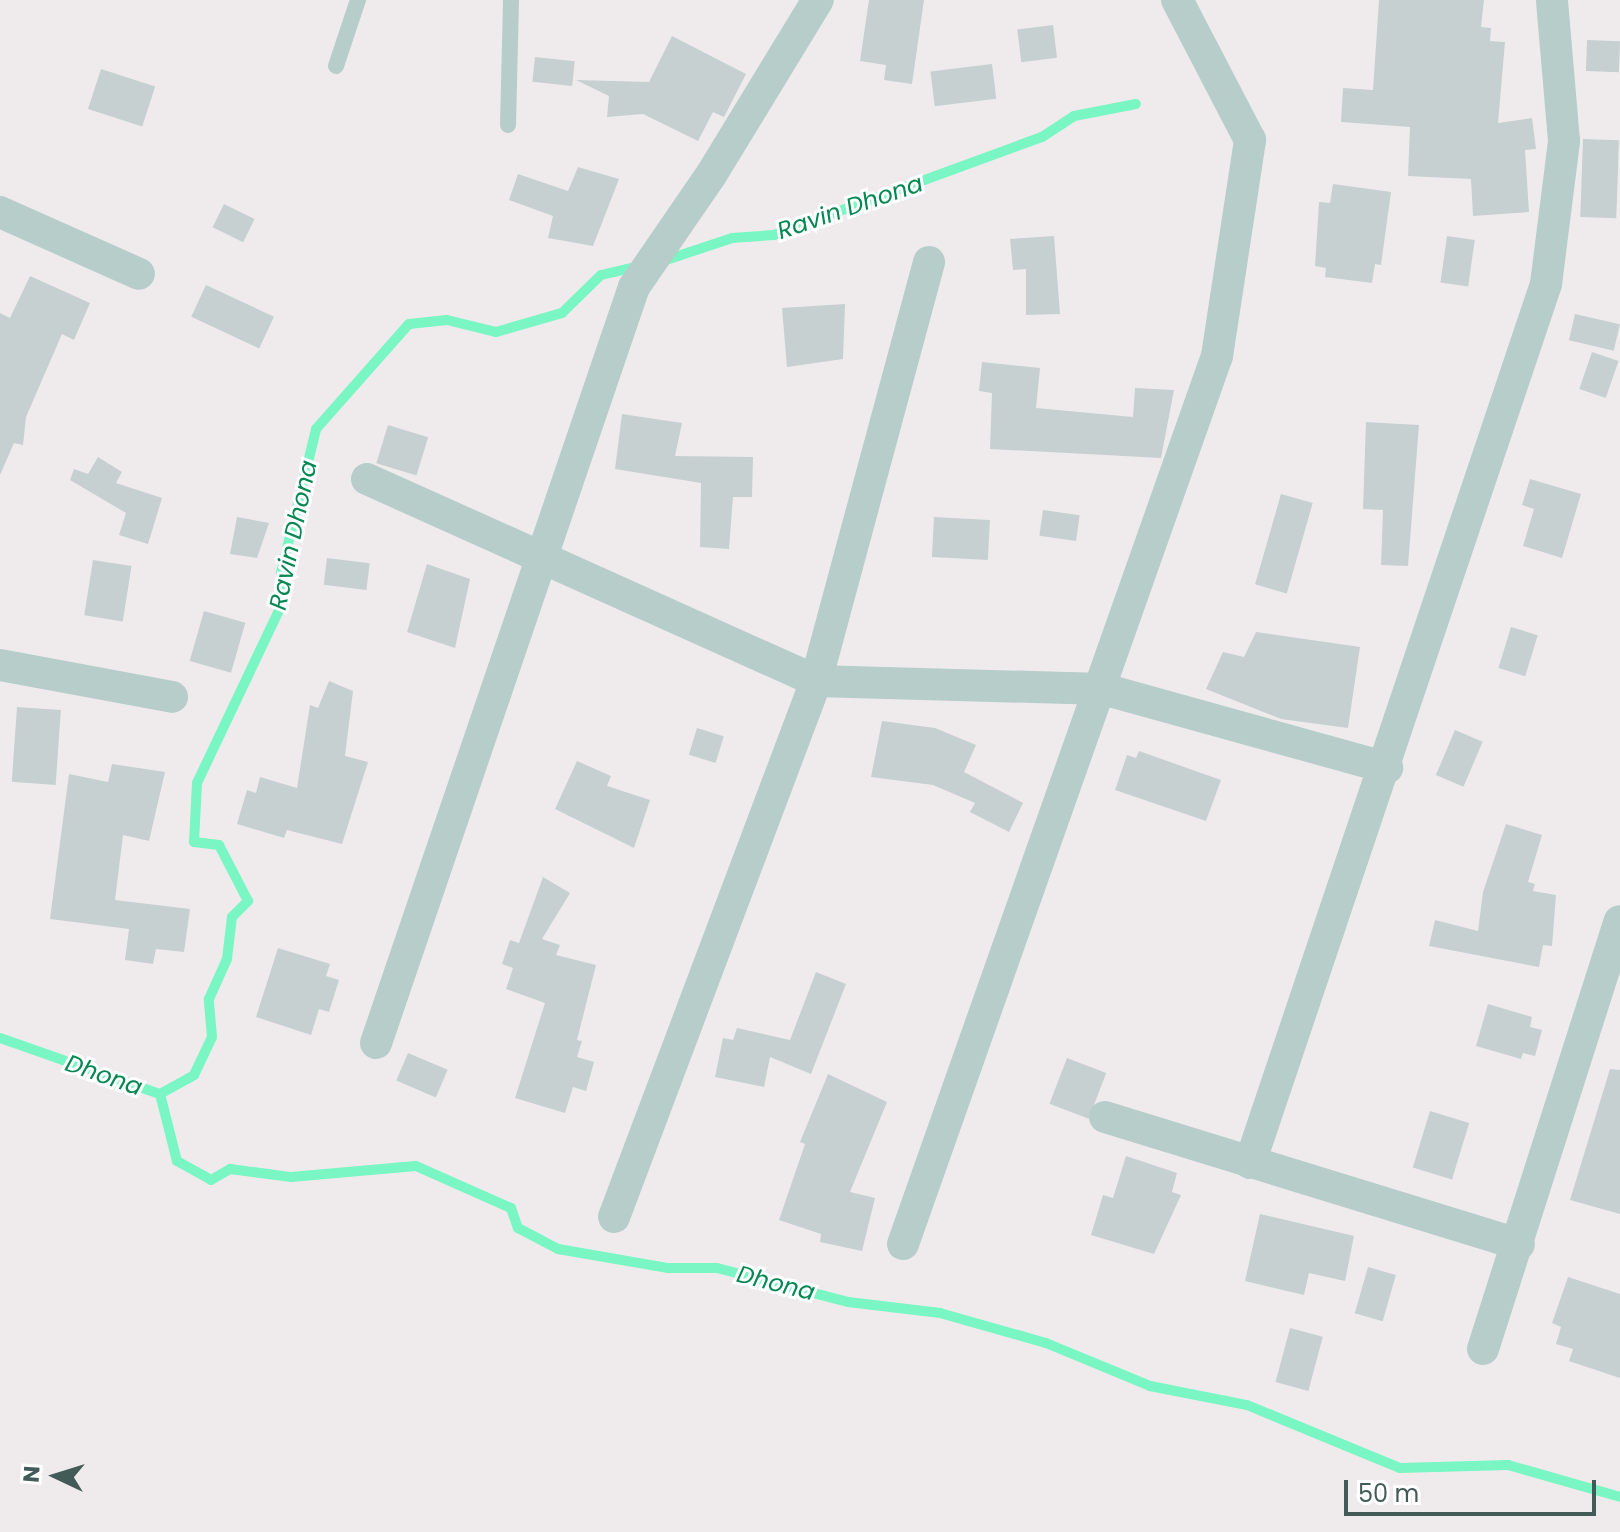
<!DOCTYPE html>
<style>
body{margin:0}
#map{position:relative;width:1620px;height:1532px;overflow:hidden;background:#efebed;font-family:Poppins,sans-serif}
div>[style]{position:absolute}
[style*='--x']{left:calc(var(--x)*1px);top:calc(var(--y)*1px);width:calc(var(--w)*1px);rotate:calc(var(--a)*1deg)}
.stream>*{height:10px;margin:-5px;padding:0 5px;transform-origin:5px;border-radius:5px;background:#79f6c3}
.building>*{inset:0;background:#c6d0d1;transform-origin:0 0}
.lane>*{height:16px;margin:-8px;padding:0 8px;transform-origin:8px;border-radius:8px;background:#b7cdca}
.street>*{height:32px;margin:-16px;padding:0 16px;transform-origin:16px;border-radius:16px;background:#b7cdca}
span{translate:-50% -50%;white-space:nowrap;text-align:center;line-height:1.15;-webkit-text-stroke:6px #fff;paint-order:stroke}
.water-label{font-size:24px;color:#048852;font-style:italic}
.north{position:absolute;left:16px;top:1436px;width:80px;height:80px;-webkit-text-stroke:6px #fff;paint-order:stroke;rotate:274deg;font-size:22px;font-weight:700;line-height:32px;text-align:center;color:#425b57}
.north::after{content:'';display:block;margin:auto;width:28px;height:36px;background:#425b57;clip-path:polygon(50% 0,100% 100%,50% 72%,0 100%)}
.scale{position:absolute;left:1344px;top:1480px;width:252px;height:36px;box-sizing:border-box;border:4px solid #425b57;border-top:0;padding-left:10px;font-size:24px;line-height:28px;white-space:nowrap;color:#425b57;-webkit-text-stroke:6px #fff;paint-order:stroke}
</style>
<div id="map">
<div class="stream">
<div style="--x:663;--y:261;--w:73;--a:-18.4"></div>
<div style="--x:732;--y:238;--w:42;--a:-4.1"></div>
<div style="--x:774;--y:235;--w:285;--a:-20.1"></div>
<div style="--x:1042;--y:137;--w:38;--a:-33"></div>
<div style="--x:1074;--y:116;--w:63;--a:-11"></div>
<div style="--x:0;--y:1038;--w:170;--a:19.3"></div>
<div style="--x:160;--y:1094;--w:69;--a:75.8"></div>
<div style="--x:177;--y:1161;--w:39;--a:29"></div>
<div style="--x:211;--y:1180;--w:22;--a:-30"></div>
<div style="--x:230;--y:1169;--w:62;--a:7.5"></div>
<div style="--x:291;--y:1177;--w:125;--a:-5"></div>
<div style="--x:416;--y:1166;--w:104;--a:23.9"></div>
<div style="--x:511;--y:1208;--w:21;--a:71"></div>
<div style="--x:518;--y:1228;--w:45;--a:27.7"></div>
<div style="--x:558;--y:1249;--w:112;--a:9.8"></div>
<div style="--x:668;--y:1268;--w:49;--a:0"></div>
<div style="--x:717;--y:1268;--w:135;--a:14.5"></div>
<div style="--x:848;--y:1302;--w:93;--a:6.8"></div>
<div style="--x:940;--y:1313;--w:110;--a:15.8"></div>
<div style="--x:1046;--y:1343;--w:113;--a:22.5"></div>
<div style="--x:1150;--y:1386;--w:99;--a:11.1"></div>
<div style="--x:1247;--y:1405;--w:165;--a:22.4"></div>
<div style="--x:1400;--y:1468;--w:108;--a:-1.6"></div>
<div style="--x:1508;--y:1465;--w:116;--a:15.9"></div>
<div style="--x:160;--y:1094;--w:39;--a:-29"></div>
<div style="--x:194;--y:1075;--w:42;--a:-64.7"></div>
<div style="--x:212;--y:1037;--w:38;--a:-95"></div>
<div style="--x:209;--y:999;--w:44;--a:-65.8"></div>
<div style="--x:227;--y:959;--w:42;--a:-83.2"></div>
<div style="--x:232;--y:917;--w:23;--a:-45"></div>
<div style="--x:248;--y:901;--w:63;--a:-117.4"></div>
<div style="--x:219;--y:845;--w:25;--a:-173"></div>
<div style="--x:194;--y:842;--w:59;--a:-87.1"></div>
<div style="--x:197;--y:783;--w:198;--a:-64.6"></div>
<div style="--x:282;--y:604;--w:31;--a:-92"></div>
<div style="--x:281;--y:573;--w:148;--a:-76.3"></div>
<div style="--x:316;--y:429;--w:140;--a:-48.5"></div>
<div style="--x:409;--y:324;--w:38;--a:-6"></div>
<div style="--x:447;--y:320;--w:50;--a:13.8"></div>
<div style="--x:496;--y:332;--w:69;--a:-16.1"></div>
<div style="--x:562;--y:313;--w:54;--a:-44.3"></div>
<div style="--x:601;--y:275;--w:39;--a:-13"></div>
</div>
<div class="building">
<div style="clip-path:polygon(869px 0,924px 0,912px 84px,884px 80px,886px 65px,860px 61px)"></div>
<div style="clip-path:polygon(1379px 0,1484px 0,1481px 27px,1491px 28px,1490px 41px,1505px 42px,1498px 123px,1532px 118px,1536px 149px,1525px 150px,1529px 212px,1473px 216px,1471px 179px,1408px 176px,1410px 127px,1341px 122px,1343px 88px,1373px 90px)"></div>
<div style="left:1053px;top:25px;width:33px;height:36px;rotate:83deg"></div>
<div style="clip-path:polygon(672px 36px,746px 74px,724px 117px,713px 112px,698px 141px,643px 114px,607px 117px,609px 96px,576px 80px,649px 82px)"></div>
<div style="left:1587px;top:40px;width:33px;height:31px;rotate:2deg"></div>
<div style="left:535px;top:57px;width:40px;height:25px;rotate:6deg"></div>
<div style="left:992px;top:64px;width:35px;height:62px;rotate:83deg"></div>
<div style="left:101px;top:69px;width:57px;height:42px;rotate:18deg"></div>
<div style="left:1583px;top:139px;width:36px;height:78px;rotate:2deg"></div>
<div style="clip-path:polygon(578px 167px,619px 179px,593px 246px,548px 238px,553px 216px,509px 200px,518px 174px,568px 191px)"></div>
<div style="clip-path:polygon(1333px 184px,1391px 192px,1381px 265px,1375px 264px,1372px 283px,1325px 277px,1326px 268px,1315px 266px,1319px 202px,1330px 203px)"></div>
<div style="left:224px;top:204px;width:34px;height:26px;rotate:26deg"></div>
<div style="clip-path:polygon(1054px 236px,1060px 314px,1026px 315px,1026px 269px,1013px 270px,1010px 239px)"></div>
<div style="left:1447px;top:236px;width:28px;height:47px;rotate:8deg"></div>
<div style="clip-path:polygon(30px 276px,90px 303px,74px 340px,62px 334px,26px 417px,23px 445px,14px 443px,0 475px,0 313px,10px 318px)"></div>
<div style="left:206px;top:285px;width:75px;height:35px;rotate:25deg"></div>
<div style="clip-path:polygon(845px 304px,843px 359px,787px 367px,782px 308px)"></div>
<div style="left:1575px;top:314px;width:46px;height:27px;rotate:13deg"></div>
<div style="left:1592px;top:352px;width:28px;height:39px;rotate:19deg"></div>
<div style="clip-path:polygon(982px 362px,1040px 368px,1036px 408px,1133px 417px,1135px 388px,1174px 390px,1161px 458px,990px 449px,992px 393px,979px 391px)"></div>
<div style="clip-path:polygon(622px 414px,682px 423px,675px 456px,753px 457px,752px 497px,733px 497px,729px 549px,700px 547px,701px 483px,615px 469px)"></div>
<div style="clip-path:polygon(1366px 422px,1419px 425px,1408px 566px,1381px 565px,1383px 510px,1363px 509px)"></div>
<div style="left:388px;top:425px;width:42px;height:40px;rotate:17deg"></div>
<div style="clip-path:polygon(98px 457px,122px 472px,116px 483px,162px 498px,148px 544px,119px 535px,126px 513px,70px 480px,74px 469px,88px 474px)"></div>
<div style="clip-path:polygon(1530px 479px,1581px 494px,1562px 558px,1523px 546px,1534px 509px,1522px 505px)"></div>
<div style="left:1281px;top:494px;width:33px;height:94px;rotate:16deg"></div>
<div style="left:1043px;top:510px;width:37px;height:26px;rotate:8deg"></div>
<div style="clip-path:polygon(237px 517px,269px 523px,257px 558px,230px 554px)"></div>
<div style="left:934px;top:517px;width:56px;height:40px;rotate:3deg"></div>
<div style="left:327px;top:558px;width:43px;height:27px;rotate:7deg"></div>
<div style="left:93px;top:560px;width:39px;height:56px;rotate:9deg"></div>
<div style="clip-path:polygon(427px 564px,470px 579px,455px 648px,407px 632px)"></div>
<div style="left:204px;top:611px;width:43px;height:52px;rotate:16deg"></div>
<div style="left:1511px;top:627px;width:28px;height:43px;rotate:17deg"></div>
<div style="clip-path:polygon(1256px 632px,1360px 647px,1348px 728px,1281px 719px,1206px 689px,1223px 652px,1244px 657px)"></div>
<div style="clip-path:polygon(329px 681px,353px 691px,345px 756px,368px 762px,342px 844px,287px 830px,284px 838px,237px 824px,247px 790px,256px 793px,260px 777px,297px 788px,310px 705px,318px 708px)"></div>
<div style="left:17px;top:707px;width:44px;height:75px;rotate:4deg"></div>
<div style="clip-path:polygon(882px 721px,935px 728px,976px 745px,964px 772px,1023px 803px,1009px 832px,970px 812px,975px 803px,933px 785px,871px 777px)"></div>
<div style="left:697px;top:728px;width:28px;height:28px;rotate:17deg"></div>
<div style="left:1455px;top:730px;width:30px;height:49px;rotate:23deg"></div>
<div style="clip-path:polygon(1139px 751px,1221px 780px,1206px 821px,1115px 790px,1127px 755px,1136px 758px)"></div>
<div style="clip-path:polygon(577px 761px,611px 776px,607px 786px,650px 800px,634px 848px,555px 809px)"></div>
<div style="clip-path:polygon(112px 764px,165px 772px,149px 841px,123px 835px,115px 900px,190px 909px,184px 952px,156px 949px,153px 964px,125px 960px,129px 929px,50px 919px,69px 774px,108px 782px)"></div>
<div style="clip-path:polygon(1506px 824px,1542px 835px,1528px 882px,1535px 884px,1533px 891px,1556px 895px,1552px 946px,1543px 945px,1539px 967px,1429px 946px,1435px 920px,1478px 931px,1483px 892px)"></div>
<div style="clip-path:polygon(543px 877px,570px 893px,542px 939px,560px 945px,556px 955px,596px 965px,577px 1040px,582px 1041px,577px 1057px,594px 1062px,586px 1091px,573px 1087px,565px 1113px,515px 1098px,545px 1003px,506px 989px,513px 968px,502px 964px,510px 940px,519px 943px)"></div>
<div style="clip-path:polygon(278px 948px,330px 964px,326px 976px,339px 980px,329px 1012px,319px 1009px,311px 1035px,256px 1017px)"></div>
<div style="clip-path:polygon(816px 972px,846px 984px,811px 1074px,770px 1057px,764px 1087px,715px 1077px,723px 1038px,733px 1040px,737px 1028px,790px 1040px)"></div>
<div style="clip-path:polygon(1488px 1004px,1532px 1017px,1530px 1027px,1542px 1030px,1535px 1056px,1523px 1053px,1521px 1059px,1476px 1046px)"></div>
<div style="left:408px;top:1053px;width:43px;height:30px;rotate:23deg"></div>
<div style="left:1067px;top:1058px;width:42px;height:49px;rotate:21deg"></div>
<div style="clip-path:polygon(1610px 1069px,1620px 1070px,1620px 1214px,1570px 1200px)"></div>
<div style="clip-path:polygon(828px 1074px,887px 1102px,850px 1192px,875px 1198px,862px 1251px,820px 1242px,821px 1234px,779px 1220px,805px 1144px,800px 1142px)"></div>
<div style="left:1430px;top:1111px;width:41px;height:59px;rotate:17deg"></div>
<div style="clip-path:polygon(1126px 1156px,1177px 1173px,1172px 1192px,1181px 1195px,1154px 1254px,1091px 1235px,1103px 1195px,1113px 1198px)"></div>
<div style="clip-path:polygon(1260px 1214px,1354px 1236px,1345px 1281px,1309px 1273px,1304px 1295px,1245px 1281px)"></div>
<div style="left:1368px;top:1267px;width:29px;height:48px;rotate:16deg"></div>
<div style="clip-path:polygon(1568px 1277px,1620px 1294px,1620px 1378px,1569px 1361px,1573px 1349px,1556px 1344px,1561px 1327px,1552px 1323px)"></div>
<div style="left:1290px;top:1328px;width:34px;height:56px;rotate:15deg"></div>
</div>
<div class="lane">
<div style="--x:336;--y:66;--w:70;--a:-71.6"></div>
<div style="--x:508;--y:125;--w:125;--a:-88.6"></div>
</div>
<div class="street">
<div style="--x:0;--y:212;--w:152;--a:24"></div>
<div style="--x:367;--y:479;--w:492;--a:24.2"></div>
<div style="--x:816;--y:681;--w:287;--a:1.6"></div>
<div style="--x:1103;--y:689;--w:295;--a:15.5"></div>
<div style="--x:0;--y:665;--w:175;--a:10.5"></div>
<div style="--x:376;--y:1043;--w:799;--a:-71.16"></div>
<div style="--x:634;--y:287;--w:136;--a:-55.5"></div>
<div style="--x:711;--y:175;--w:205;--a:-58.6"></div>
<div style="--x:1105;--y:1117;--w:433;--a:17.1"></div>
<div style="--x:1250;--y:1163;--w:928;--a:-71.39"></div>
<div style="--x:1546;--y:284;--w:144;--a:-82.8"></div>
<div style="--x:1564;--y:141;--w:142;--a:-94.9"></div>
<div style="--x:614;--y:1217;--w:573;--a:-69.35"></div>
<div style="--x:816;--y:681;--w:434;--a:-74.9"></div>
<div style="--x:903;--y:1244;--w:942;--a:-70.53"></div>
<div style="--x:1217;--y:356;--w:219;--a:-81.3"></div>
<div style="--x:1250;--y:140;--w:158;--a:-117.5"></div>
<div style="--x:1483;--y:1349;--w:449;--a:-72.3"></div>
</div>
<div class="water-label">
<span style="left:850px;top:207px;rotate:-19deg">Ravin Dhona</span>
<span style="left:293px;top:535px;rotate:-78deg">Ravin Dhona</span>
<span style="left:104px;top:1075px;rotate:19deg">Dhona</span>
<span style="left:776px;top:1283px;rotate:14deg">Dhona</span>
</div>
<div class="north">N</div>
<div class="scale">50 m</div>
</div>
